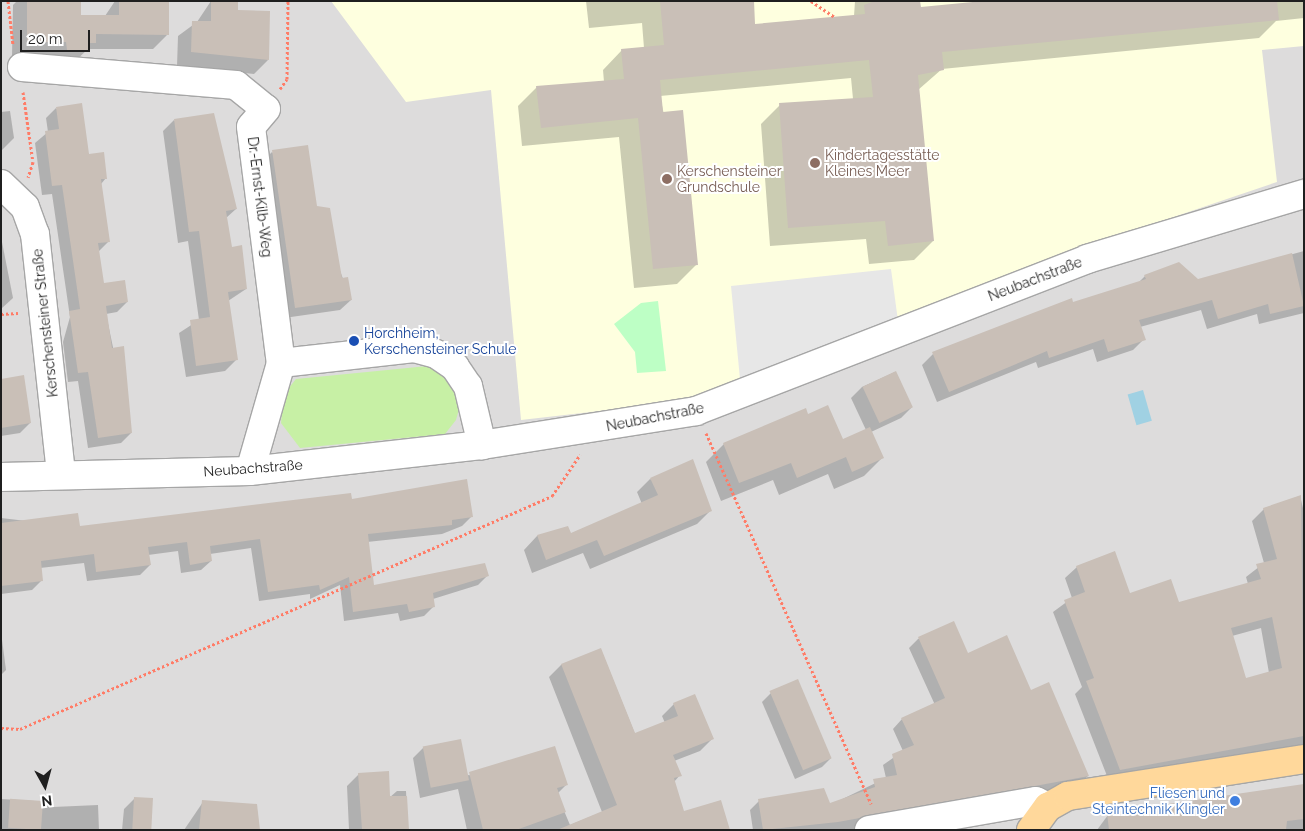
<!DOCTYPE html>
<meta charset="utf-8">
<style>
body{margin:0}
#map{position:relative;width:1305px;height:831px;overflow:hidden;background:#f1ede4;font-family:Raleway,sans-serif}
div>[style]{position:absolute}
[style*='--x']{left:calc(var(--x)*1px);top:calc(var(--y)*1px);width:calc(var(--w)*1px);rotate:calc(var(--a)*1deg)}
.residential>*{inset:0;background:#dddcdc;transform-origin:0 0}
.education>*{inset:0;background:#feffdf}
.grass>*{inset:0;background:#c7f0a5}
.park>*{inset:0;background:#bdffc5}
.parking>*{inset:0;background:#e7e7e7}
.water>*{inset:0;background:#a0d1e3;transform-origin:0 0}
.shadow>*{inset:0;background:#0003}
.building>*{inset:0;background:#c9bfb7;transform-origin:0 0}
.path>*{height:3px;margin-top:-1.5px;transform-origin:0;background:repeating-linear-gradient(90deg,#ff7c67 0 2.5px,transparent 0 5px)}
.roads{filter:drop-shadow(1px 0 #a6a6a6) drop-shadow(-1px 0 #a6a6a6) drop-shadow(0 1px #a6a6a6) drop-shadow(0 -1px #a6a6a6)}
.minor>*{height:28px;margin:-14px;padding:0 14px;transform-origin:14px;border-radius:14px;background:#fff}
.major>*{height:28px;margin:-14px;padding:0 14px;transform-origin:14px;border-radius:14px;background:#ffd89b}
.dots>*{width:14px;height:14px;translate:-50% -50%;box-sizing:border-box;border:2px solid #fff;border-radius:50%}
span{translate:-50% -50%;white-space:nowrap;text-align:center;line-height:1.15;-webkit-text-stroke:4px #fff;paint-order:stroke}
.education-label{font-size:14px;color:#785e54}
.left{translate:0 -50%;text-align:left}
.street-label{font-size:14px;color:#1f1f1f}
.transit-label{font-size:14px;color:#164399}
.shop-label{font-size:14px;color:#366cbe}
.right{translate:-100% -50%;text-align:right}
.frame{position:absolute;inset:0;border:2px solid #1f1f1f;pointer-events:none}
.north{position:absolute;left:20px;top:761px;width:50px;height:50px;-webkit-text-stroke:4px #fff;paint-order:stroke;rotate:173deg;font-size:14px;font-weight:700;line-height:20px;text-align:center;color:#1f1f1f}
.north::after{content:'';display:block;margin:auto;width:18px;height:22px;background:#1f1f1f;clip-path:polygon(50% 0,100% 100%,50% 72%,0 100%)}
.scale{position:absolute;left:20px;top:30px;width:70px;height:22px;box-sizing:border-box;border:2px solid #1f1f1f;border-top:0;padding-left:6px;font-size:15px;line-height:18px;white-space:nowrap;color:#1f1f1f;-webkit-text-stroke:4px #fff;paint-order:stroke}
</style>
<div id="map">
<div class="residential">
<div style="left:1px;top:1px;width:1303px;height:829px"></div>
</div>
<div class="education">
<div style="clip-path:polygon(331px 1px,1304px 1px,1304px 46px,1262px 50px,1277px 182px,1076px 250px,796px 370px,678px 402px,521px 420px,491px 90px,406px 102px)"></div>
</div>
<div class="grass">
<div style="clip-path:polygon(438px 365px,448px 371px,461px 402px,456px 420px,445px 434px,300px 448px,281px 423px,284px 394px,296px 379px)"></div>
</div>
<div class="park">
<div style="clip-path:polygon(658px 301px,666px 371px,637px 373px,635px 352px,614px 324px,641px 303px)"></div>
</div>
<div class="parking">
<div style="clip-path:polygon(891px 269px,898px 321px,802px 363px,740px 379px,731px 286px)"></div>
</div>
<div class="water">
<div style="left:1143px;top:390px;width:32px;height:16px;rotate:74deg"></div>
</div>
<div class="shadow">
<div style="clip-path:polygon(17px 1px,80px 1px,80px 16px,105px 16px,115px 1px,168px 1px,167px 35px,153px 49px,88px 49px,72px 64px,52px 56px,12px 56px,13px 5px)"></div>
<div style="clip-path:polygon(211px 1px,237px 11px,268px 60px,254px 74px,177px 66px,178px 36px,197px 22px)"></div>
<div style="clip-path:polygon(586px 1px,697px 1px,699px 31px,854px 16px,855px 1px,919px 1px,920px 8px,992px 1px,1304px 1px,1304px 18px,1276px 21px,1259px 38px,942px 69px,918px 90px,933px 241px,914px 260px,869px 264px,866px 239px,770px 246px,761px 124px,780px 105px,853px 99px,851px 78px,660px 96px,696px 265px,677px 284px,634px 288px,619px 137px,522px 146px,518px 106px,537px 87px,604px 82px,603px 70px,622px 50px,644px 48px,642px 23px,589px 28px)"></div>
<div style="clip-path:polygon(56px 108px,106px 178px,101px 184px,109px 241px,98px 252px,103px 284px,127px 302px,117px 312px,106px 314px,131px 433px,121px 443px,88px 448px,78px 381px,68px 382px,63px 342px,70px 317px,52px 194px,42px 195px,35px 143px,48px 132px,46px 118px)"></div>
<div style="clip-path:polygon(10px 111px,14px 138px,1px 151px,1px 112px)"></div>
<div style="clip-path:polygon(174px 120px,236px 209px,226px 218px,231px 248px,246px 289px,228px 301px,236px 360px,225px 371px,186px 377px,179px 333px,199px 320px,188px 241px,178px 243px,163px 131px)"></div>
<div style="clip-path:polygon(272px 152px,316px 207px,351px 300px,340px 310px,284px 318px,262px 162px)"></div>
<div style="clip-path:polygon(2px 242px,13px 298px,1px 309px,1px 242px)"></div>
<div style="clip-path:polygon(1304px 251px,1304px 313px,1259px 324px,1257px 314px,1207px 329px,1201px 310px,1140px 327px,1144px 339px,1133px 350px,1097px 362px,1093px 349px,1038px 368px,1036px 362px,937px 402px,922px 365px,933px 354px,1138px 283px,1145px 276px,1198px 280px)"></div>
<div style="clip-path:polygon(895px 372px,912px 407px,901px 418px,871px 432px,882px 458px,864px 476px,834px 489px,828px 474px,779px 495px,773px 480px,721px 501px,706px 462px,724px 444px,808px 415px,842px 440px,866px 430px,851px 398px,862px 387px)"></div>
<div style="clip-path:polygon(1px 380px,30px 423px,20px 433px,1px 436px)"></div>
<div style="clip-path:polygon(650px 479px,711px 510px,697px 524px,590px 569px,583px 553px,532px 573px,524px 550px,537px 536px,567px 527px,570px 534px,642px 504px,637px 492px)"></div>
<div style="clip-path:polygon(evenodd,1300px 496px,1304px 512px,1304px 747px,1109px 781px,1075px 694px,1082px 687px,1053px 612px,1072px 598px,1065px 578px,1077px 567px,1129px 595px,1178px 603px,1248px 584px,1246px 577px,1264px 563px,1252px 521px,1264px 509px,1300px 496px,1261px 628px,1269px 673px,1246px 680px,1232px 636px,1261px 628px)"></div>
<div style="clip-path:polygon(351px 500px,472px 516px,462px 526px,442px 534px,367px 542px,373px 587px,487px 576px,478px 585px,433px 599px,434px 606px,424px 616px,400px 621px,398px 613px,344px 621px,340px 585px,310px 599px,310px 594px,259px 601px,251px 548px,210px 554px,211px 561px,201px 570px,181px 573px,178px 551px,148px 555px,150px 565px,140px 575px,87px 581px,84px 563px,40px 568px,42px 580px,32px 590px,1px 594px,1px 518px,78px 527px)"></div>
<div style="clip-path:polygon(954px 623px,967px 654px,1031px 691px,1088px 776px,1078px 785px,854px 830px,753px 830px,750px 810px,759px 801px,830px 805px,886px 778px,883px 765px,903px 751px,893px 729px,902px 719px,935px 705px,909px 648px,918px 639px)"></div>
<div style="clip-path:polygon(1px 632px,6px 670px,1px 675px)"></div>
<div style="clip-path:polygon(601px 650px,635px 734px,665px 723px,662px 716px,674px 704px,712px 739px,700px 751px,674px 761px,680px 775px,674px 782px,683px 812px,729px 830px,467px 830px,458px 789px,420px 798px,413px 758px,424px 747px,467px 775px,567px 784px,557px 794px,570px 825px,602px 812px,549px 677px,561px 665px)"></div>
<div style="clip-path:polygon(771px 693px,831px 758px,822px 767px,795px 779px,762px 702px)"></div>
<div style="clip-path:polygon(359px 774px,389px 798px,397px 791px,406px 791px,408px 830px,349px 830px,347px 786px)"></div>
<div style="clip-path:polygon(1304px 785px,1304px 830px,1097px 830px,1108px 815px)"></div>
<div style="clip-path:polygon(135px 798px,150px 829px,156px 830px,122px 830px,124px 809px)"></div>
<div style="clip-path:polygon(1px 799px,52px 802px,53px 807px,98px 805px,99px 830px,1px 830px)"></div>
<div style="clip-path:polygon(203px 802px,248px 830px,184px 830px)"></div>
</div>
<div class="building">
<div style="clip-path:polygon(27px 1px,81px 1px,81px 15px,119px 15px,119px 1px,169px 1px,169px 35px,96px 34px,96px 43px,88px 43px,88px 50px,67px 50px,66px 42px,27px 42px)"></div>
<div style="clip-path:polygon(211px 1px,238px 1px,238px 10px,270px 11px,269px 60px,191px 52px,192px 21px,211px 21px)"></div>
<div style="clip-path:polygon(660px 1px,754px 1px,755px 24px,865px 14px,864px 5px,875px 1px,920px 1px,921px 7px,983px 1px,1277px 1px,1279px 20px,942px 52px,944px 70px,918px 75px,934px 241px,888px 246px,885px 221px,788px 228px,779px 103px,873px 97px,869px 60px,660px 80px,663px 112px,683px 110px,698px 265px,653px 269px,638px 118px,541px 128px,536px 86px,624px 79px,621px 49px,664px 45px)"></div>
<div style="clip-path:polygon(82px 103px,89px 154px,104px 152px,107px 179px,101px 179px,110px 242px,98px 243px,104px 283px,125px 280px,128px 302px,106px 306px,112px 348px,124px 346px,132px 433px,98px 438px,88px 372px,78px 373px,69px 311px,80px 309px,62px 185px,52px 186px,45px 131px,59px 129px,56px 107px)"></div>
<div style="clip-path:polygon(214px 113px,237px 209px,226px 211px,232px 247px,242px 245px,247px 289px,228px 292px,238px 360px,196px 366px,190px 320px,210px 317px,199px 231px,189px 232px,174px 119px)"></div>
<div style="clip-path:polygon(308px 145px,317px 206px,330px 208px,342px 278px,348px 277px,352px 300px,295px 308px,272px 150px)"></div>
<div style="clip-path:polygon(1292px 253px,1304px 306px,1270px 314px,1268px 304px,1218px 319px,1212px 300px,1139px 320px,1146px 340px,1108px 352px,1104px 339px,1049px 358px,1047px 351px,949px 392px,932px 352px,1072px 298px,1073px 302px,1146px 279px,1144px 275px,1179px 262px,1198px 279px)"></div>
<div style="left:896px;top:371px;width:40px;height:37px;rotate:65deg"></div>
<div style="clip-path:polygon(24px 375px,31px 423px,1px 428px,1px 379px)"></div>
<div style="clip-path:polygon(828px 405px,843px 439px,870px 427px,884px 458px,852px 472px,846px 457px,797px 478px,791px 463px,739px 483px,723px 443px,806px 408px,808px 414px)"></div>
<div style="clip-path:polygon(693px 459px,712px 511px,604px 556px,597px 540px,546px 560px,537px 535px,568px 526px,571px 533px,658px 495px,650px 478px)"></div>
<div style="clip-path:polygon(467px 479px,473px 517px,452px 520px,452px 525px,368px 534px,374px 585px,485px 563px,489px 576px,433px 593px,435px 607px,409px 612px,407px 604px,353px 612px,349px 577px,320px 590px,319px 585px,268px 592px,260px 539px,210px 546px,212px 561px,190px 565px,187px 542px,148px 547px,151px 565px,96px 572px,94px 554px,41px 561px,43px 581px,1px 586px,1px 523px,78px 513px,80px 526px,351px 493px,352px 499px)"></div>
<div style="clip-path:polygon(evenodd,1301px 495px,1304px 736px,1120px 770px,1086px 681px,1094px 678px,1064px 600px,1085px 592px,1076px 566px,1115px 551px,1130px 593px,1171px 579px,1179px 602px,1261px 579px,1256px 564px,1277px 559px,1263px 508px,1301px 495px,1272px 617px,1282px 668px,1246px 678px,1231px 628px,1272px 617px)"></div>
<div style="clip-path:polygon(954px 621px,968px 653px,1007px 635px,1031px 690px,1049px 682px,1089px 776px,838px 822px,763px 830px,758px 799px,824px 788px,830px 803px,875px 787px,873px 779px,897px 775px,892px 754px,914px 745px,901px 718px,945px 698px,918px 637px)"></div>
<div style="clip-path:polygon(601px 648px,635px 733px,678px 716px,673px 703px,695px 694px,714px 739px,673px 755px,682px 776px,674px 778px,684px 811px,721px 800px,730px 830px,557px 830px,617px 805px,561px 664px)"></div>
<div style="left:798px;top:679px;width:86px;height:31px;rotate:67deg"></div>
<div style="left:461px;top:739px;width:42px;height:39px;rotate:79deg"></div>
<div style="clip-path:polygon(555px 746px,568px 785px,557px 788px,566px 812px,516px 830px,483px 830px,469px 772px)"></div>
<div style="clip-path:polygon(389px 771px,390px 796px,407px 796px,409px 830px,362px 830px,358px 773px)"></div>
<div style="clip-path:polygon(1304px 784px,1304px 819px,1287px 821px,1286px 830px,1109px 830px,1107px 813px)"></div>
<div style="left:134px;top:797px;width:19px;height:33px;rotate:3deg"></div>
<div style="clip-path:polygon(202px 800px,257px 804px,260px 830px,199px 830px)"></div>
<div style="left:43px;top:801px;width:29px;height:33px;rotate:94deg"></div>
</div>
<div class="path">
<div style="--x:8;--y:1;--w:44;--a:83.5"></div>
<div style="--x:811;--y:1;--w:29;--a:34"></div>
<div style="--x:280;--y:89;--w:12;--a:-55"></div>
<div style="--x:287;--y:79;--w:78;--a:-89.3"></div>
<div style="--x:23;--y:92;--w:71;--a:81.9"></div>
<div style="--x:33;--y:162;--w:16;--a:108"></div>
<div style="--x:1;--y:314;--w:17;--a:-3"></div>
<div style="--x:706;--y:433;--w:406;--a:66"></div>
<div style="--x:1;--y:728;--w:19;--a:3"></div>
<div style="--x:20;--y:729;--w:581;--a:-23.65"></div>
<div style="--x:552;--y:496;--w:50;--a:-55.7"></div>
</div>
<div class="roads">
<div class="minor">
<div style="--x:22;--y:67;--w:215;--a:4.8"></div>
<div style="--x:236;--y:85;--w:38;--a:39"></div>
<div style="--x:266;--y:109;--w:23;--a:130"></div>
<div style="--x:251;--y:127;--w:238;--a:82.8"></div>
<div style="--x:281;--y:363;--w:112;--a:106"></div>
<div style="--x:1;--y:184;--w:33;--a:44"></div>
<div style="--x:25;--y:207;--w:29;--a:70"></div>
<div style="--x:35;--y:234;--w:240;--a:83.8"></div>
<div style="--x:281;--y:363;--w:134;--a:-6.4"></div>
<div style="--x:414;--y:348;--w:23;--a:15"></div>
<div style="--x:436;--y:354;--w:23;--a:34"></div>
<div style="--x:455;--y:367;--w:23;--a:56"></div>
<div style="--x:468;--y:386;--w:61;--a:76.7"></div>
<div style="--x:1;--y:477;--w:249;--a:-1.4"></div>
<div style="--x:250;--y:471;--w:233;--a:-6.4"></div>
<div style="--x:482;--y:445;--w:217;--a:-9"></div>
<div style="--x:696;--y:411;--w:420;--a:-21.2"></div>
<div style="--x:1087;--y:259;--w:227;--a:-16.7"></div>
<div style="--x:869;--y:830;--w:169;--a:-9.9"></div>
<div style="--x:1036;--y:801;--w:13;--a:27"></div>
</div>
<div class="major">
<div style="--x:1031;--y:830;--w:29;--a:-54"></div>
<div style="--x:1048;--y:807;--w:23;--a:-29"></div>
<div style="--x:1068;--y:796;--w:239;--a:-8.9"></div>
</div>
</div>
<div class="dots">
<div style="left:815px;top:163px;background:#8d6e63"></div>
<div style="left:667px;top:179px;background:#8d6e63"></div>
<div style="left:354px;top:341px;background:#1a4fb4"></div>
<div style="left:1235px;top:801px;background:#3f7fe0"></div>
</div>
<div class="education-label">
<span class="left" style="left:825px;top:163px">Kindertagesstätte<br>Kleines Meer</span>
<span class="left" style="left:677px;top:179px">Kerschensteiner<br>Grundschule</span>
</div>
<div class="street-label">
<span style="left:260px;top:197px;rotate:83deg">Dr.-Ernst-Kilb-Weg</span>
<span style="left:1035px;top:279px;rotate:-21deg">Neubachstraße</span>
<span style="left:45px;top:323px;rotate:-96deg">Kerschensteiner Straße</span>
<span style="left:655px;top:417px;rotate:-11deg">Neubachstraße</span>
<span style="left:253px;top:468px;rotate:-4deg">Neubachstraße</span>
</div>
<div class="transit-label">
<span class="left" style="left:364px;top:341px">Horchheim,<br>Kerschensteiner Schule</span>
</div>
<div class="shop-label">
<span class="right" style="left:1225px;top:801px">Fliesen und<br>Steintechnik Klingler</span>
</div>
<div class="frame"></div>
<div class="north">N</div>
<div class="scale">20 m</div>
</div>
